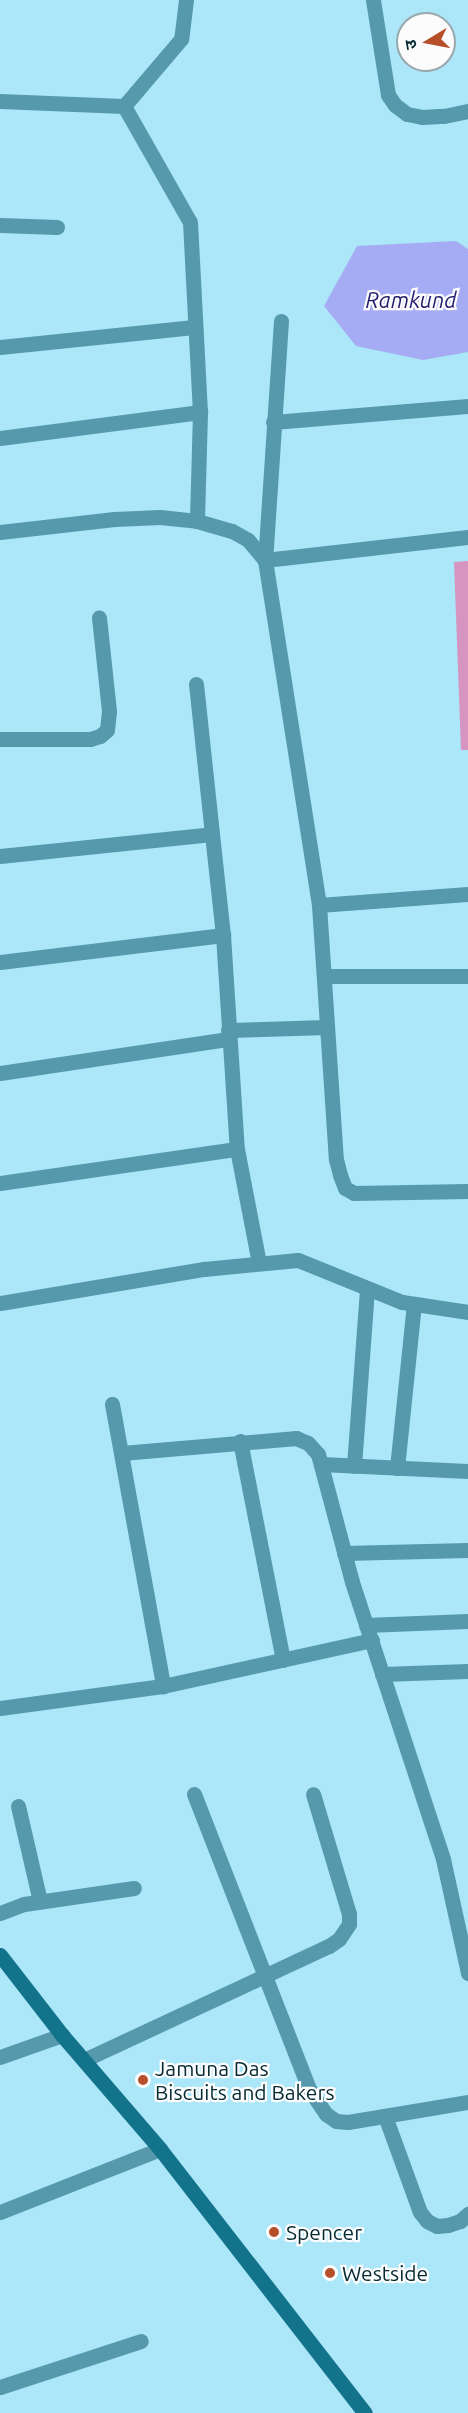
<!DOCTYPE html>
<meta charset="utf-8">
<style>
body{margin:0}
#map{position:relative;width:468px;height:2413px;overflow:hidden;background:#abe6f9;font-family:Ubuntu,"Noto Sans Devanagari",sans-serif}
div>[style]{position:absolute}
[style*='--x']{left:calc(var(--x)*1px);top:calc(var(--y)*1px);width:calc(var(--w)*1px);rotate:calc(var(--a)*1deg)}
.green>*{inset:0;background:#d695c0}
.water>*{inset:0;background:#a6acf4}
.street>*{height:15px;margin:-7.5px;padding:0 7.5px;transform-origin:7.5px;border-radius:7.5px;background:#5698ac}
.secondary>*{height:15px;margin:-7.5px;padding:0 7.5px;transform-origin:7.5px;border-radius:7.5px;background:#12738b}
.dots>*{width:16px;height:16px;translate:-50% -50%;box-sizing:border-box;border:3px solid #fcfcfc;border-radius:50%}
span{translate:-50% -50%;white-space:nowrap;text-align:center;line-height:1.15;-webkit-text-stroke:4.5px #fcfcfc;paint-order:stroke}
.poi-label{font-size:21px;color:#052933}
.left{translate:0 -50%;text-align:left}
.water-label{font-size:22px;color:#261d6e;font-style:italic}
.north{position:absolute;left:396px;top:12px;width:60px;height:60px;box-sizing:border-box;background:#fcfcfc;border:2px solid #99a8ac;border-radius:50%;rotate:260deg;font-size:16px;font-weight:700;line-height:24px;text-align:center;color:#052933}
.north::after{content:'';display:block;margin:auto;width:21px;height:27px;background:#b7502a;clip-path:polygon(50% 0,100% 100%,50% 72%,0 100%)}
</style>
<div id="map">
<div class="green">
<div style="clip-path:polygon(468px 561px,468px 750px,461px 750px,454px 562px)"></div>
</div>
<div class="water">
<div style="clip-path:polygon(456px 241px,468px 249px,468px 352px,423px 360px,356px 346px,324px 306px,357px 246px)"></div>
</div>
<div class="street">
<div style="--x:186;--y:0;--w:39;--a:97"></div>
<div style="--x:181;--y:39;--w:88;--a:130.4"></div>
<div style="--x:124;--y:106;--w:133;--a:60.4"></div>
<div style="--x:190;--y:222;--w:190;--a:87"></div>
<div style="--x:200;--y:412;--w:109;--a:91.6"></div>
<div style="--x:373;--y:0;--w:96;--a:81"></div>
<div style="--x:388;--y:95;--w:12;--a:55"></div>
<div style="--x:395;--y:105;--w:15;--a:37"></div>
<div style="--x:407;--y:114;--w:15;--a:11"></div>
<div style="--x:422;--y:117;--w:22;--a:-3"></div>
<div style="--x:444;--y:116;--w:25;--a:-12"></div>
<div style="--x:0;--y:101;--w:124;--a:2.3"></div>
<div style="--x:0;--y:225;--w:57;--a:2"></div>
<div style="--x:281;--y:321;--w:240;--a:93.8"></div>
<div style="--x:265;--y:560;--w:204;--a:-6.5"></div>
<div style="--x:0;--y:347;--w:195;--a:-5.9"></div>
<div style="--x:273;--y:422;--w:196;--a:-4.7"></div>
<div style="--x:0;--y:438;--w:202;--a:-7.4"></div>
<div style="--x:0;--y:532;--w:115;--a:-6.5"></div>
<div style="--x:114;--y:519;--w:46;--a:-2.5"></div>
<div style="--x:160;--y:517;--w:37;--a:6"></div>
<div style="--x:197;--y:521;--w:36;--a:16"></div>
<div style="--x:232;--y:531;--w:18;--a:29"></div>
<div style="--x:248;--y:540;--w:26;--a:50"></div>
<div style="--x:265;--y:560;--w:349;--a:81.1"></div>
<div style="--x:319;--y:905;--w:255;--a:86.2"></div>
<div style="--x:336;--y:1159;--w:16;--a:76"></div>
<div style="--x:340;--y:1175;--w:14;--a:69"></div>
<div style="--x:345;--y:1188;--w:10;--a:29"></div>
<div style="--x:354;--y:1193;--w:114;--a:-1"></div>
<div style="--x:196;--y:684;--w:151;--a:83.9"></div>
<div style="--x:0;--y:739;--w:90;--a:0"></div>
<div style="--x:90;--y:739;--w:10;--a:-17"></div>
<div style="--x:100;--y:736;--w:9;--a:-41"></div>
<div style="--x:107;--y:730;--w:19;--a:-84"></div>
<div style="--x:109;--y:711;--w:94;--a:-96.1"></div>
<div style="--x:0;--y:856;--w:213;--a:-5.9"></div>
<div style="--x:212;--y:834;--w:102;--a:83.8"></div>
<div style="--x:223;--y:935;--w:214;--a:86.3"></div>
<div style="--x:237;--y:1149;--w:116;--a:79.1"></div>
<div style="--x:319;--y:905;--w:149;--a:-4.2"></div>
<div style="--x:0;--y:962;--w:225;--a:-6.9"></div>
<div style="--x:324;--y:976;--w:144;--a:0"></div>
<div style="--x:228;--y:1030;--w:99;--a:-1.7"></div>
<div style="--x:0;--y:1073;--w:231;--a:-8.5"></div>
<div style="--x:0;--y:1183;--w:239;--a:-8.2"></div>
<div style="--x:0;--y:1303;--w:207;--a:-9.5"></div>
<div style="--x:204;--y:1269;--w:94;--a:-5.5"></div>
<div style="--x:298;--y:1260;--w:112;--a:22"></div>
<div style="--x:402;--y:1302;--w:67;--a:8.6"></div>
<div style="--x:112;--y:1404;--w:287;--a:79.7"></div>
<div style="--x:240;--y:1441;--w:223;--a:78.9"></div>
<div style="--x:122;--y:1453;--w:175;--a:-4.9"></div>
<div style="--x:296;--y:1438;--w:13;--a:23"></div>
<div style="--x:308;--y:1443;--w:15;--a:48"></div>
<div style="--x:318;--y:1454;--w:132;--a:75.1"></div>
<div style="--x:352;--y:1582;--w:292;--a:71.8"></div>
<div style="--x:443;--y:1859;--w:117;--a:77.6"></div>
<div style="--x:321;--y:1464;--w:147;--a:2.7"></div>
<div style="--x:354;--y:1466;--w:177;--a:-85.8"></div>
<div style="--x:397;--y:1468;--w:165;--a:-84.1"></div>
<div style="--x:344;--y:1553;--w:124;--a:-1.4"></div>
<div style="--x:366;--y:1625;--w:102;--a:-2.2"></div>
<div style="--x:382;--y:1674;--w:86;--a:-2"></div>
<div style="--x:0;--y:1708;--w:164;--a:-7.7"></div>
<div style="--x:163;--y:1686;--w:214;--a:-12.4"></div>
<div style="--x:194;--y:1794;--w:317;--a:68.7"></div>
<div style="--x:309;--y:2089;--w:30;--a:56"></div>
<div style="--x:326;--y:2114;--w:12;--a:35"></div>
<div style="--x:336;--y:2121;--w:12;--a:5"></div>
<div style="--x:348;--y:2122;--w:122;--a:-9.5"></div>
<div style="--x:18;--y:1806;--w:98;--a:77"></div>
<div style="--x:0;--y:1913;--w:26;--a:-21"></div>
<div style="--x:24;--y:1904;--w:111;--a:-8.3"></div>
<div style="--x:0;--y:2057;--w:66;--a:-19.5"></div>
<div style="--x:84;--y:2060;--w:270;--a:-25"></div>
<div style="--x:329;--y:1946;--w:12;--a:-35"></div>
<div style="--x:339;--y:1939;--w:18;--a:-56"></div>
<div style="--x:349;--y:1924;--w:10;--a:-90"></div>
<div style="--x:349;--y:1914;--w:125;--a:-106.7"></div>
<div style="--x:385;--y:2116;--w:102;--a:70"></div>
<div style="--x:420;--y:2212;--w:11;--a:52"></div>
<div style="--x:427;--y:2221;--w:11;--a:27"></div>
<div style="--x:437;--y:2226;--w:11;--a:-5"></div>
<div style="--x:448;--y:2225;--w:13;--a:-18"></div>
<div style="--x:460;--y:2221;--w:11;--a:-41"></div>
<div style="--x:0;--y:2212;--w:172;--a:-21.5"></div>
<div style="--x:0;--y:2387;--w:148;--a:-18.1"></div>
</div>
<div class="secondary">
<div style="--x:0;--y:1955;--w:101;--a:52.2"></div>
<div style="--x:62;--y:2035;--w:150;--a:49.3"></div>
<div style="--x:160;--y:2149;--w:334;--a:52.2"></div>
</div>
<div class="dots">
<div style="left:143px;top:2080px;background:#b7502a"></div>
<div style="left:274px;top:2232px;background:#b7502a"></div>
<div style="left:330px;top:2273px;background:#b7502a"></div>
</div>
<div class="poi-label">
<span class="left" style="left:155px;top:2080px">Jamuna Das<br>Biscuits and Bakers</span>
<span class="left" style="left:286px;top:2232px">Spencer</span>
<span class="left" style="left:342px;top:2273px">Westside</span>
</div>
<div class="water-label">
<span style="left:411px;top:300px">Ramkund</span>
</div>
<div class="north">उ</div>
</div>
